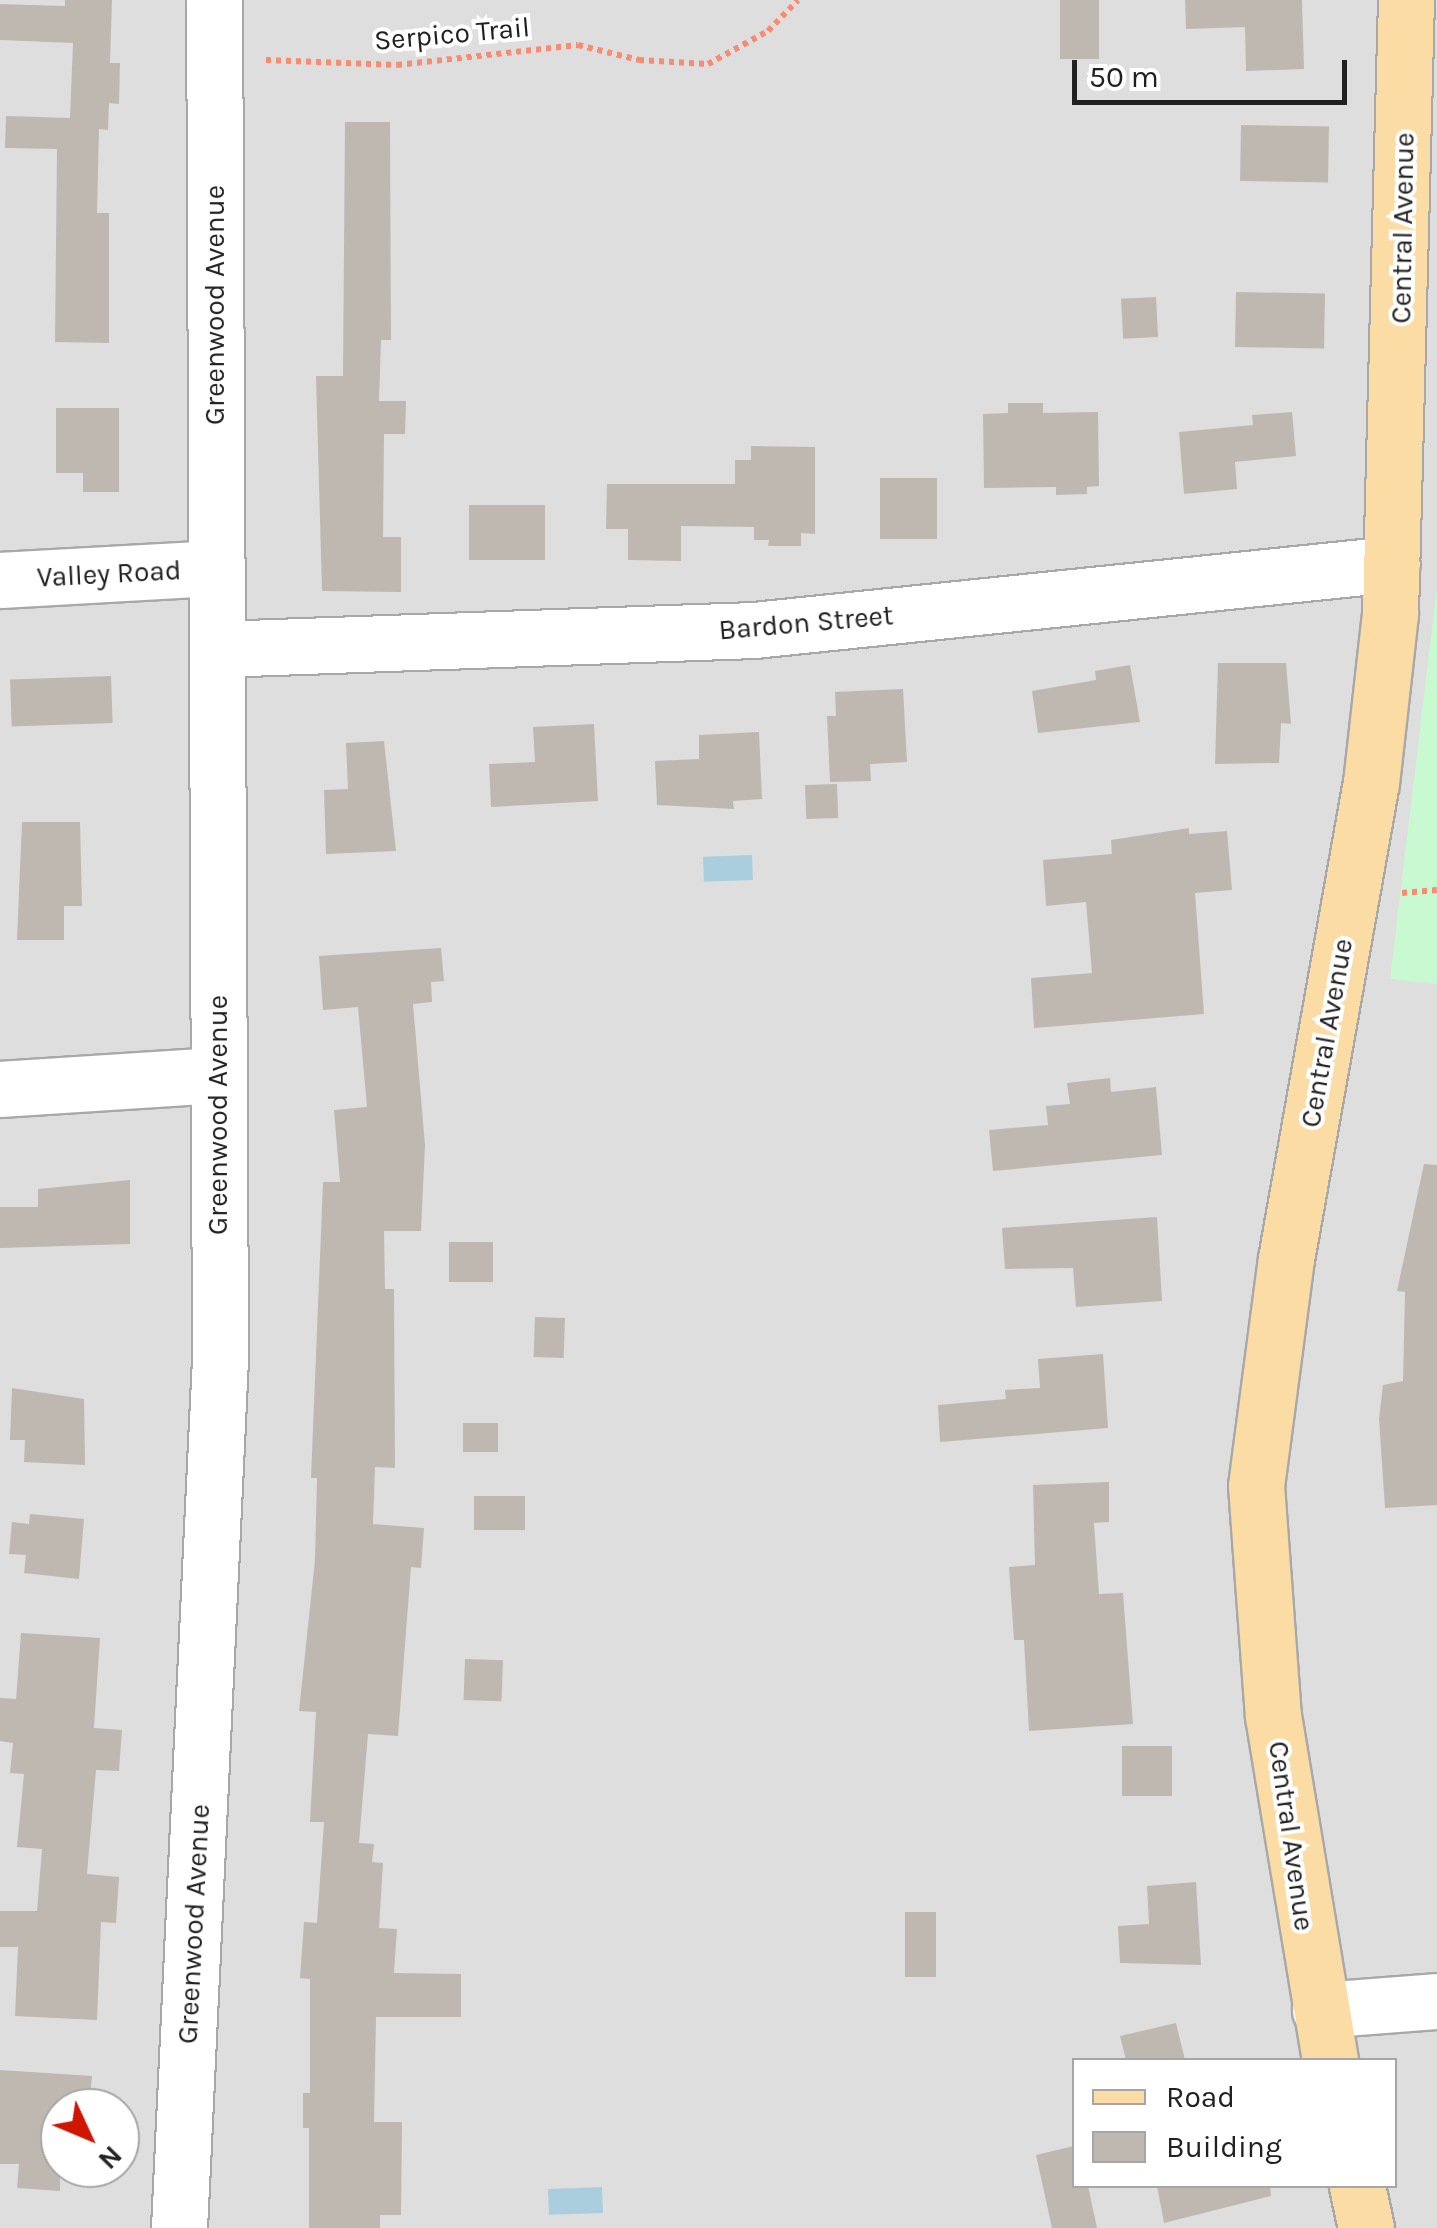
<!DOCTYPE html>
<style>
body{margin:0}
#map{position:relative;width:1437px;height:2228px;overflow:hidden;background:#f1efe8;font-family:Karla,sans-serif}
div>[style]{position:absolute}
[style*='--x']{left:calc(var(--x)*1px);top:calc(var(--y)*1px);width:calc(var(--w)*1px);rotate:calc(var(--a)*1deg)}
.residential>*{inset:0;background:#dfdede}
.park>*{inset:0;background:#c8f9d0}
.water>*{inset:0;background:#aacede;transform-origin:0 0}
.building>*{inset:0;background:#beb8b1;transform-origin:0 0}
.path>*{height:6px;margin-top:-3px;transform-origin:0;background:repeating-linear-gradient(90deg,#f78c73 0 5px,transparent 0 10px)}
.roads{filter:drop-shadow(2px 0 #a8a8a8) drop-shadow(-2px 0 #a8a8a8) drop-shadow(0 2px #a8a8a8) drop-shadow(0 -2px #a8a8a8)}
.minor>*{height:55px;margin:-27.5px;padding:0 27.5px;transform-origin:27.5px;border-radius:27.5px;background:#fff}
.major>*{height:55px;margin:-27.5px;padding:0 27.5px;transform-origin:27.5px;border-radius:27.5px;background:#fadca4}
span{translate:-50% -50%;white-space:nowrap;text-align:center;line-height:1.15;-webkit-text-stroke:8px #fff;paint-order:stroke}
.street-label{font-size:28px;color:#212121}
.legend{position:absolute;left:1072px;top:2058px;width:325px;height:130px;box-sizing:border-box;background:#fff;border:2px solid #a6a6a6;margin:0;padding:12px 18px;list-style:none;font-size:30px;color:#212121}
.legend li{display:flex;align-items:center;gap:20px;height:50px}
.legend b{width:50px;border:2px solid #a6a6a6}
.north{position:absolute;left:40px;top:2088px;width:100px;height:100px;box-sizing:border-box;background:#fff;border:2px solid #a6a6a6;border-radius:50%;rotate:134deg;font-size:28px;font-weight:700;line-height:40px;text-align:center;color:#212121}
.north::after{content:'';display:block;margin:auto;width:35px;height:45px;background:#cf1504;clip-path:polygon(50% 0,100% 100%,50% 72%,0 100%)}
.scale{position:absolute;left:1072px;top:60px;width:275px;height:45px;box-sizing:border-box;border:5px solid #212121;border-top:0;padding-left:12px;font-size:30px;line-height:35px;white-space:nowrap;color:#212121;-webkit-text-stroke:8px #fff;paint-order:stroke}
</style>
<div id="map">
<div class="residential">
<div style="clip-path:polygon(evenodd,0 0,1437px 0,1437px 2228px,0 2228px,0 0,1074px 2060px,1394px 2060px,1394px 2186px,1074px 2186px,1074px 2060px,0 0,60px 2108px,120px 2108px,120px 2168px,60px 2168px,60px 2108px)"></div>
</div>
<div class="park">
<div style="clip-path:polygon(1437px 587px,1437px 984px,1390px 979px)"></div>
</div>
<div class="water">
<div style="left:752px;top:855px;width:25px;height:49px;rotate:88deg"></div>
<div style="left:602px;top:2187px;width:26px;height:54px;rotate:88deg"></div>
</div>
<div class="building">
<div style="clip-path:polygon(65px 0,112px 0,110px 63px,120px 63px,119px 104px,109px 103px,108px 130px,99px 129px,97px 213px,109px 213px,109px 343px,55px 342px,57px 149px,5px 148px,6px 116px,70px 118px,73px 43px,0 40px,0 4px,65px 6px)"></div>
<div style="left:1060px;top:0;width:39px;height:59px"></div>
<div style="clip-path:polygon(1185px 0,1302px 0,1304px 69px,1246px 71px,1245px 27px,1186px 29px)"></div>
<div style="clip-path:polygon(345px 122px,390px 122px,391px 340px,381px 340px,379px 401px,406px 401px,405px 434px,384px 434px,383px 537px,401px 537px,401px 592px,322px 591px,316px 376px,343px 376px)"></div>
<div style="left:1241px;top:125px;width:88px;height:56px;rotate:1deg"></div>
<div style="left:1236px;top:292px;width:89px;height:55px;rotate:1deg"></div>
<div style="left:1156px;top:297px;width:40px;height:35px;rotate:87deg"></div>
<div style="clip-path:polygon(1008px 403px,1043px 403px,1043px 413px,1098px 412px,1099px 486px,1087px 487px,1087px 494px,1056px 495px,1056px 487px,984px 488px,983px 414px,1008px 413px)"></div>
<div style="clip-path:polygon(56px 408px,119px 408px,119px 492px,83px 492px,83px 473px,56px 473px)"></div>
<div style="clip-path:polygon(1292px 412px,1296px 456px,1235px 462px,1237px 489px,1184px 494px,1179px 432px,1253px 425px,1252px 415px)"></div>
<div style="clip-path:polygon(751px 446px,815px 447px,815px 534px,801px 533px,801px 546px,768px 546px,769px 540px,754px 540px,754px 527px,681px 526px,681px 561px,628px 560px,628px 529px,606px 529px,607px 484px,735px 484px,735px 460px,751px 460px)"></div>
<div style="left:880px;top:478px;width:57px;height:61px"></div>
<div style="left:469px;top:505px;width:76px;height:55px"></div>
<div style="clip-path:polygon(1218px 663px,1286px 663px,1291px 724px,1281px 723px,1279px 763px,1215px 764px)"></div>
<div style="clip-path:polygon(1130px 665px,1140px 722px,1038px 733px,1032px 691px,1096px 680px,1095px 671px)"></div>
<div style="left:111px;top:676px;width:47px;height:101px;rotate:88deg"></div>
<div style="clip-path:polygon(903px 689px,907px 762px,870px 764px,871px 781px,830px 782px,827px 716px,836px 716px,835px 692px)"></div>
<div style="clip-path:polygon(594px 724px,598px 801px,491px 807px,489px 764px,535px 762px,533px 727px)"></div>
<div style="clip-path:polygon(759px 732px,762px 799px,733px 801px,734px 809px,657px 805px,655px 761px,699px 759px,699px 735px)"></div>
<div style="clip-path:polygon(384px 741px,396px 851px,326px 854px,324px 790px,348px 789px,346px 743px)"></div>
<div style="left:837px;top:784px;width:34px;height:32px;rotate:88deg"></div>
<div style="clip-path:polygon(22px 822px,80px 822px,82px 906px,64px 906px,64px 940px,17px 940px)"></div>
<div style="clip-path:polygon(1189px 828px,1189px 834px,1227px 831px,1232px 890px,1195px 893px,1204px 1014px,1034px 1028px,1031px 978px,1092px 973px,1086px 902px,1046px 906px,1043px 860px,1112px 854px,1111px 840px)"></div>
<div style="clip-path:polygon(441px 948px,444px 981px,431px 982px,432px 1002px,413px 1004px,425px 1145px,421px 1231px,384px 1231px,385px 1289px,394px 1289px,395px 1468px,375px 1467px,373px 1524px,424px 1528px,421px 1568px,411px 1567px,398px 1736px,368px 1734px,359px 1843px,374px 1844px,372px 1862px,383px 1863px,379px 1928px,397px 1929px,394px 1973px,461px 1974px,461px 2017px,376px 2017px,374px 2122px,402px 2122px,401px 2215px,380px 2215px,380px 2228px,309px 2228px,309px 2128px,303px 2128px,303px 2093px,310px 2093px,310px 1979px,300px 1978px,304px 1922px,317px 1923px,324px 1822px,310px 1822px,316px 1712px,299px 1711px,315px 1560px,317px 1478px,311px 1478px,323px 1182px,340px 1182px,334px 1110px,367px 1107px,358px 1007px,323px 1010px,319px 956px)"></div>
<div style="clip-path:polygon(1110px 1078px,1111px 1092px,1156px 1087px,1162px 1155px,993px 1171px,989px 1130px,1048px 1125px,1046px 1106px,1070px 1104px,1067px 1083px)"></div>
<div style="clip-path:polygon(1424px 1164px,1437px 1165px,1437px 1505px,1385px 1508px,1379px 1419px,1383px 1385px,1403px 1381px,1405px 1292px,1397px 1291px)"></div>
<div style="clip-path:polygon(130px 1180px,130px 1244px,0 1248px,0 1207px,38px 1207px,38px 1189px)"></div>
<div style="clip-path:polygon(1157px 1217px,1162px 1301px,1076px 1307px,1073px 1268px,1005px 1269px,1002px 1228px)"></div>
<div style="left:449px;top:1242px;width:44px;height:40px"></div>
<div style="left:535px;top:1317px;width:30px;height:40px;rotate:2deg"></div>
<div style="clip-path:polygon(1103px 1354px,1108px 1428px,940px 1442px,938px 1405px,1006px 1399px,1005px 1390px,1040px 1388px,1038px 1359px)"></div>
<div style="clip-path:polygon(12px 1388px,84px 1399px,85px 1465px,24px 1462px,25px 1440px,10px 1440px)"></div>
<div style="left:463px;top:1423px;width:35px;height:29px"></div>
<div style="clip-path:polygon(1109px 1482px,1109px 1522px,1094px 1523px,1099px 1594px,1123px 1593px,1133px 1724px,1029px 1731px,1024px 1640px,1014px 1640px,1009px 1567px,1035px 1565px,1033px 1485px)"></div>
<div style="left:474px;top:1496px;width:51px;height:34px"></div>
<div style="clip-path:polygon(30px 1514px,84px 1519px,79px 1579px,24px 1573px,26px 1555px,9px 1554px,12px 1522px,29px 1524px)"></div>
<div style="clip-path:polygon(21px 1633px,100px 1638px,94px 1728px,122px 1730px,119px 1771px,96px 1770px,87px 1874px,119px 1877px,116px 1923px,101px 1922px,97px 2020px,15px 2016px,18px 1947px,0 1947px,0 1911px,37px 1911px,42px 1849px,17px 1847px,24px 1774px,10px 1773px,13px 1743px,0 1741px,0 1698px,16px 1699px)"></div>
<div style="left:465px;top:1659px;width:38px;height:41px;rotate:2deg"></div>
<div style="left:1122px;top:1746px;width:50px;height:50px"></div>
<div style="clip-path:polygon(1196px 1882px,1201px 1965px,1120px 1963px,1118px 1926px,1149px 1924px,1147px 1886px)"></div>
<div style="left:936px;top:1912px;width:65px;height:31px;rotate:90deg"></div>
<div style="clip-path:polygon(1176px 2023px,1185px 2060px,1126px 2060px,1120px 2036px)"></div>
<div style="clip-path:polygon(0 2070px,92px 2076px,89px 2108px,60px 2108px,60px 2191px,17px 2188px,19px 2164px,0 2164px)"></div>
<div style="clip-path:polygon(1074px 2146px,1074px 2186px,1088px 2186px,1097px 2228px,1052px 2228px,1036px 2155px)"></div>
<div style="clip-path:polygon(1157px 2186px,1270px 2186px,1271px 2196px,1164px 2223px)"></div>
</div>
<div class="path">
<div style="--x:266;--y:60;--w:131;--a:2.2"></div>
<div style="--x:397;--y:65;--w:182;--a:-6.3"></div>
<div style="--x:578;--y:45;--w:63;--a:13.8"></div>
<div style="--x:639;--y:60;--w:69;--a:3.3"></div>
<div style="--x:708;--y:64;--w:68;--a:-28.8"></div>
<div style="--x:768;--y:31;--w:43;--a:-45.9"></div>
<div style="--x:1402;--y:893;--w:35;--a:-5"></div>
</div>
<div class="roads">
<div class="minor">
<div style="--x:0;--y:580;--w:217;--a:-3.2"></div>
<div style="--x:218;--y:649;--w:536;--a:-2.03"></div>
<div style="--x:754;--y:630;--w:641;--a:-5.91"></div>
<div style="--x:0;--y:1089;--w:217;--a:-3.7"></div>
<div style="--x:1320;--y:2010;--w:117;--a:-4.4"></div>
<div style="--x:179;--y:2228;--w:872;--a:-87.3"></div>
<div style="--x:220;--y:1357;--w:1357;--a:-90.25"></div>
</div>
<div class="major">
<div style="--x:1330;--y:2060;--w:348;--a:-99.4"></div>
<div style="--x:1273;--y:1717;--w:232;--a:-94.2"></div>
<div style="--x:1256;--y:1486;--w:229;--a:-82.5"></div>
<div style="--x:1286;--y:1259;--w:484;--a:-79.9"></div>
<div style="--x:1371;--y:783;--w:170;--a:-83.6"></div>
<div style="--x:1390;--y:614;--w:614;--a:-88.51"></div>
<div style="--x:1357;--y:2186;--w:43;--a:77.9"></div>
</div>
</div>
<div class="street-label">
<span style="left:452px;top:34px;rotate:-5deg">Serpico Trail</span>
<span style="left:1403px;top:228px;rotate:-89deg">Central Avenue</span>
<span style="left:215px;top:305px;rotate:-90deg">Greenwood Avenue</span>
<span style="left:109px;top:574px;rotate:-3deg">Valley Road</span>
<span style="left:806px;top:623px;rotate:-5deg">Bardon Street</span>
<span style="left:1327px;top:1033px;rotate:-80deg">Central Avenue</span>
<span style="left:218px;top:1115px;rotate:-90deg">Greenwood Avenue</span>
<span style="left:1291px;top:1836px;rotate:82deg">Central Avenue</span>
<span style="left:194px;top:1924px;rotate:-87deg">Greenwood Avenue</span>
</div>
<ul class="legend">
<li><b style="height:12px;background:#fadca4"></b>Road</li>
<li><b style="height:28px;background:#beb8b1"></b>Building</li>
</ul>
<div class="north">N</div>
<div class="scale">50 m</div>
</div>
